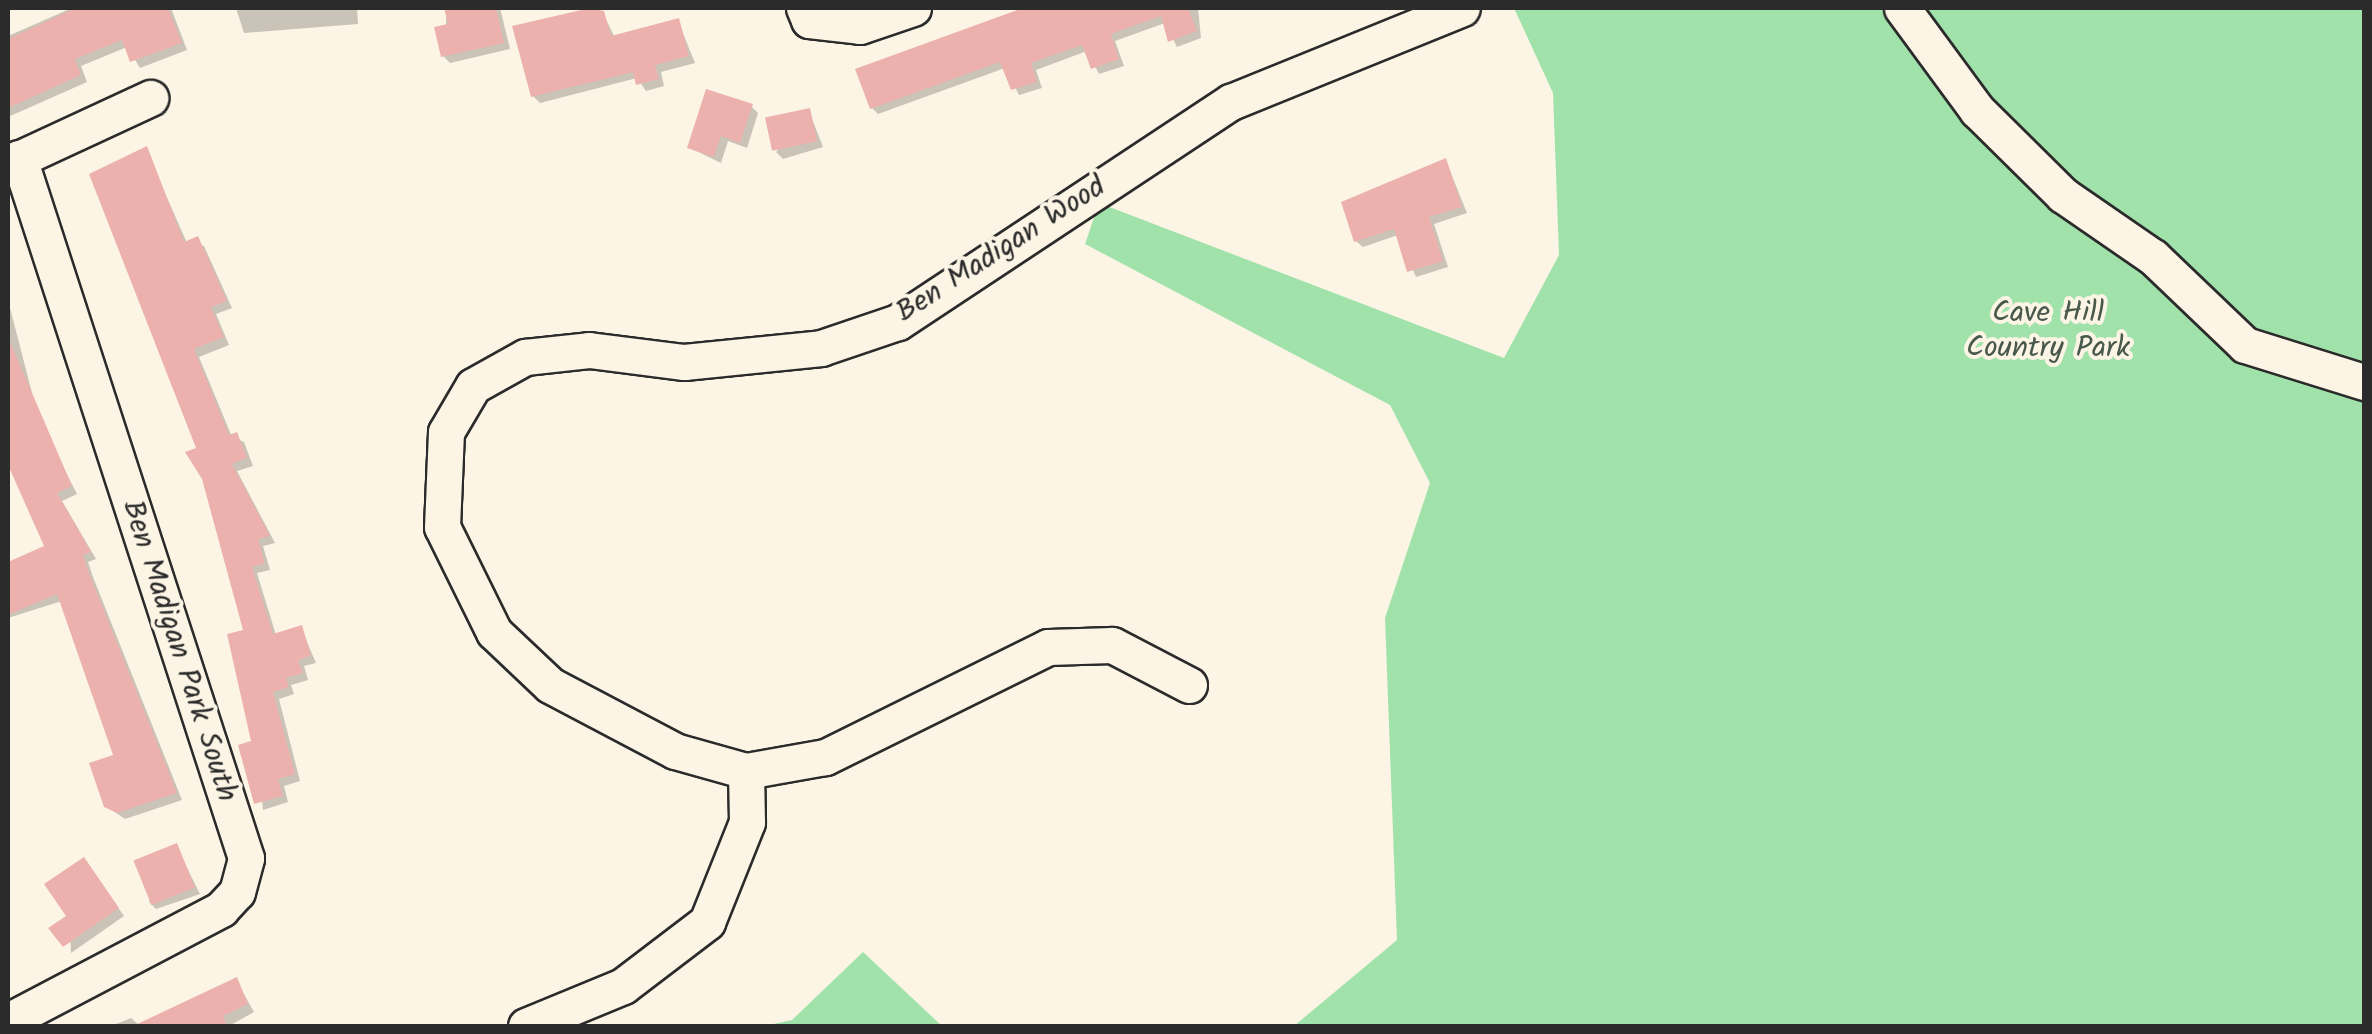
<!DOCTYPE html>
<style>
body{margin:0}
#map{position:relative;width:2372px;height:1034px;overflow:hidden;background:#fcf5e5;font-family:Kalam,sans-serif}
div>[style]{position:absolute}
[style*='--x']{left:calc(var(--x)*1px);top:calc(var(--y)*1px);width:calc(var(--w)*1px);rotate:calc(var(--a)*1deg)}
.green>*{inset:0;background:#a1e2ab}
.shadow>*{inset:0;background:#0003}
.building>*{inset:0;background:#ecb1ad;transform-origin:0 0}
.roads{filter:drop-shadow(2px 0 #2b2b2b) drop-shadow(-2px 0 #2b2b2b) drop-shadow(0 2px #2b2b2b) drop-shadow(0 -2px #2b2b2b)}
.minor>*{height:35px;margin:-17.5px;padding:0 17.5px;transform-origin:17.5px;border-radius:17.5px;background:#fcf5e5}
span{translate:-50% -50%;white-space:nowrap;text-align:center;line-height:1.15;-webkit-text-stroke:8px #fcf5e5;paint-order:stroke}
.street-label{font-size:30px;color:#2b2b2b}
.park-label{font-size:30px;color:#48594b}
.frame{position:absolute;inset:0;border:10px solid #2b2b2b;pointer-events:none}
</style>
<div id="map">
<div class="green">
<div style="clip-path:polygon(1514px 8px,2364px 8px,2364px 1026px,1294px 1026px,1397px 940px,1385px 618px,1430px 483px,1390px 405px,1085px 244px,1099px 203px,1504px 358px,1559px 255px,1553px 93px)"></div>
<div style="clip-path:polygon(863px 952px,942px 1026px,764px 1026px,792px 1020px)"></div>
</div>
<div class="shadow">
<div style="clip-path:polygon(72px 8px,171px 8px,187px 50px,140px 68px,127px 47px,81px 66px,87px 82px,8px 117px,8px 36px)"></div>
<div style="clip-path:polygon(236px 8px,357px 8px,358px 24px,244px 33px)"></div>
<div style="clip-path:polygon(500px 8px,510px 49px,450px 63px,443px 56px,447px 9px)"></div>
<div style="clip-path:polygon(1030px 8px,1198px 8px,1201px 38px,1177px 47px,1165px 23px,1115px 41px,1124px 66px,1099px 74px,1087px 51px,1036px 70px,1042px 88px,1019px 95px,1005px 68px,878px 114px,872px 108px,859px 71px)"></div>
<div style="clip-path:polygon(603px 13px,615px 38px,678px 21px,695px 63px,661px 72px,664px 86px,646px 91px,637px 78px,540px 103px,533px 96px)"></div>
<div style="clip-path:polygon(751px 106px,758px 113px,747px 148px,728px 141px,721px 163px,690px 148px)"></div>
<div style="clip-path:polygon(809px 111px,823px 147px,783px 159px,776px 152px)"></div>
<div style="clip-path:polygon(146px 150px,187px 243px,204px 246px,232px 308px,216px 314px,229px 345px,199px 357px,232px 437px,244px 442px,253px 466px,237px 471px,275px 543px,263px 546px,270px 570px,257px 573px,276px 635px,301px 628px,316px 663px,304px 666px,308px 680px,291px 685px,294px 694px,279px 699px,300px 781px,284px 786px,288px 802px,263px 810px,246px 631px,199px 449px)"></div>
<div style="clip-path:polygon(1446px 161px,1467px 213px,1434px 224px,1448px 267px,1416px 277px,1398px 235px,1363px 247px,1356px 241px)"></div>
<div style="clip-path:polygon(8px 300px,39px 420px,77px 494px,62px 501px,96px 559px,88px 562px,93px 577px,182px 800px,125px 819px,106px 806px,116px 757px,62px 601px,8px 618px,8px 564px,48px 547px,8px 463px)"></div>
<div style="clip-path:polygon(176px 846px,200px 894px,156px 909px,149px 902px)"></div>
<div style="clip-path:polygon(90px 867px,124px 916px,71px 953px,69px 917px)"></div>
<div style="clip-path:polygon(236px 980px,254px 1012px,229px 1026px,111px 1026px,131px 1018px,140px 1026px)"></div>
</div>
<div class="building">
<div style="clip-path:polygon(76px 8px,168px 8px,182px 43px,130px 62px,122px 40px,75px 59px,81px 75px,8px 108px,8px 39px)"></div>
<div style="clip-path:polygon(444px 8px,496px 8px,504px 43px,441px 57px,434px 27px,448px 24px)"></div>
<div style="clip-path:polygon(590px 8px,604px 11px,611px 36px,679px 18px,689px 56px,655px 65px,659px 79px,636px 85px,633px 72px,531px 97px,512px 26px)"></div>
<div style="clip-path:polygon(1023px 8px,1188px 8px,1197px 31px,1168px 42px,1161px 16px,1111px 34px,1119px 59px,1091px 69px,1082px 45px,1031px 63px,1037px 82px,1011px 90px,1000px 62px,870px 109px,855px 69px)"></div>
<div style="clip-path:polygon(706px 89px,753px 104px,740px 143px,721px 136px,714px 157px,687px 148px)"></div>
<div style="left:810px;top:108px;width:34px;height:46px;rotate:78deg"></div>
<div style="clip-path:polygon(147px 146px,184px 242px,198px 236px,227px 301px,211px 307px,224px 337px,194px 349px,229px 435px,237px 432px,247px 458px,232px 464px,270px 536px,258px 539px,265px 563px,252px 567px,273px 634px,302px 625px,311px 656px,298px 660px,303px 673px,286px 678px,289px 687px,273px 692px,295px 774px,278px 779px,283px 796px,254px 804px,238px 745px,251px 741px,227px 634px,243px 630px,202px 479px,185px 452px,196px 448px,89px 174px)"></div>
<div style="clip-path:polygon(1446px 158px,1462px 207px,1429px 217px,1443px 261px,1407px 272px,1394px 229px,1354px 242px,1341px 202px)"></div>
<div style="clip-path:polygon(8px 337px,72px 486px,57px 493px,91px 552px,83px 555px,87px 568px,177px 793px,117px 813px,104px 807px,89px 763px,113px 755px,57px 594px,8px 615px,8px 562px,44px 546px,8px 465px)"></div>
<div style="left:177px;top:843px;width:48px;height:47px;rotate:68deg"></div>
<div style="clip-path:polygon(84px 857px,119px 908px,63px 947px,48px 928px,66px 916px,44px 884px)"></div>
<div style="clip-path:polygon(237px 977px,248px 1004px,223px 1016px,227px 1026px,133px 1026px)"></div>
</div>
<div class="roads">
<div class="minor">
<div style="--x:804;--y:8;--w:13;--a:67"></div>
<div style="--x:809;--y:20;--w:51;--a:6.7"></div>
<div style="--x:860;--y:26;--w:56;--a:-18.8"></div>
<div style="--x:1902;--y:8;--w:127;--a:53.7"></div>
<div style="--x:1977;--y:110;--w:121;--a:44.7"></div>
<div style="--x:2063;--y:195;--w:109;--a:34.6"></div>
<div style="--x:2153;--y:257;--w:127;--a:43.7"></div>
<div style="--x:2245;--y:345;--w:125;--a:17.3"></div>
<div style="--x:8;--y:164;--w:157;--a:-24.9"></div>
<div style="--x:1189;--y:685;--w:87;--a:-152.5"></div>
<div style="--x:1112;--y:645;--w:64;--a:178.2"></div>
<div style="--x:1048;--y:647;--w:249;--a:153.7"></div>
<div style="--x:825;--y:757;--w:80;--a:170"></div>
<div style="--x:746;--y:771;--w:74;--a:-164.3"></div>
<div style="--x:675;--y:751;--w:141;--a:-152.2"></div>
<div style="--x:550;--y:685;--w:77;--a:-136.6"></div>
<div style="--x:494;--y:632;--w:117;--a:-116.3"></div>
<div style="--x:442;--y:527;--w:95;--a:-87.6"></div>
<div style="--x:446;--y:432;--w:53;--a:-59.6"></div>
<div style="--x:473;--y:386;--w:60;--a:-29.1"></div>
<div style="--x:525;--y:357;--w:64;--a:-6.2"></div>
<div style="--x:589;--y:350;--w:96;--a:7.2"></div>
<div style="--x:684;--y:362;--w:138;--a:-5.8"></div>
<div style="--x:821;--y:348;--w:81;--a:-18.7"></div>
<div style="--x:898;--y:322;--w:399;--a:-33.5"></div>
<div style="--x:1231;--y:102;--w:249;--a:-22.1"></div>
<div style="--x:8;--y:1021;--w:241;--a:-27.7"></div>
<div style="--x:221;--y:909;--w:23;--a:-47"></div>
<div style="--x:237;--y:892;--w:35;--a:-75"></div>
<div style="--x:246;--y:858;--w:736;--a:-107.97"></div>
<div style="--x:526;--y:1026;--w:105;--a:-22.4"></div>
<div style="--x:623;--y:986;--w:106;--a:-37.3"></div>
<div style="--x:707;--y:922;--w:108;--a:-68.2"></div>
<div style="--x:747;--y:822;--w:51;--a:-91.1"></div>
</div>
</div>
<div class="street-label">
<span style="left:1001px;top:250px;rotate:-33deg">Ben Madigan Wood</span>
<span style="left:179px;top:651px;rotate:72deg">Ben Madigan Park South</span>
</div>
<div class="park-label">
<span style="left:2048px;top:330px">Cave Hill<br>Country Park</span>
</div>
<div class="frame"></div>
</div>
